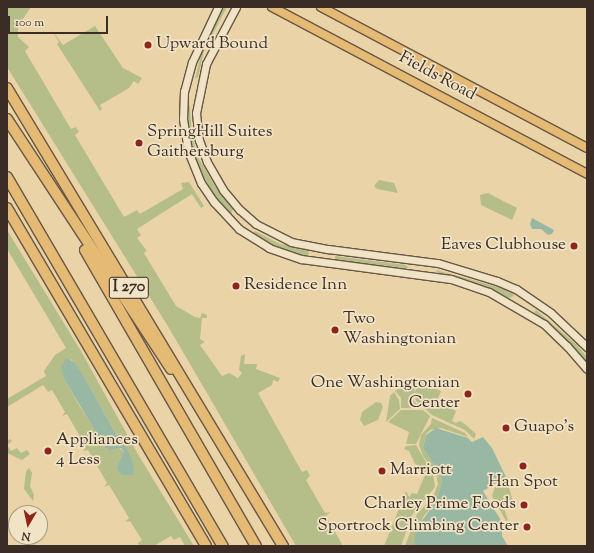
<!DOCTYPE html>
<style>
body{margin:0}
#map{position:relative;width:594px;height:553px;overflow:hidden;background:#ead4a7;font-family:"Sorts Mill Goudy",serif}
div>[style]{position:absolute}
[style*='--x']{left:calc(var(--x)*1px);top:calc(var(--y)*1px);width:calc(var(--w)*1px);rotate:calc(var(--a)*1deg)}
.green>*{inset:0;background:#b5bd88}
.water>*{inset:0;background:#98b8a4}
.roads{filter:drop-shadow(1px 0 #675746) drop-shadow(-1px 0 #675746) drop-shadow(0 1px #675746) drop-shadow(0 -1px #675746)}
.minor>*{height:7px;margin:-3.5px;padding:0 3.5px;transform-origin:3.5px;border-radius:3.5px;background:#f1e3c6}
.major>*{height:8px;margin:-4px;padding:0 4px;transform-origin:4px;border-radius:4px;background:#e5ba74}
.highway>*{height:10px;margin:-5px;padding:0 5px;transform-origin:5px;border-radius:5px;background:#e5ba74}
.dots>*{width:11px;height:11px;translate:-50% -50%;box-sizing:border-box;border:2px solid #f1e3c6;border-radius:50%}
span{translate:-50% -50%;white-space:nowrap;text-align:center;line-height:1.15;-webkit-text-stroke:3.5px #f1e3c6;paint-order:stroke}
.shield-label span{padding:1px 3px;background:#f1e3c6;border:1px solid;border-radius:3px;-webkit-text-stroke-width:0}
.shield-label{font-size:16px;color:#3b2d25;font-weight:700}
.poi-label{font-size:17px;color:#3b2d25}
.left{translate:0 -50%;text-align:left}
.right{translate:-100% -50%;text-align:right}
.street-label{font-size:17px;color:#3b2d25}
.frame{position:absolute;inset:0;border:8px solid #3b2d25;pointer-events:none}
.north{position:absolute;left:8px;top:505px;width:40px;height:40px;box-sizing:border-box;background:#f1e3c6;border:1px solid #a89a86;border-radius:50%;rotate:189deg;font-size:11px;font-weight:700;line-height:16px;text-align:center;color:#3b2d25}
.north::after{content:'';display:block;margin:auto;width:14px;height:18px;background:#8f2418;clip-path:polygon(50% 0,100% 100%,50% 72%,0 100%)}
.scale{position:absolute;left:8px;top:16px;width:100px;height:18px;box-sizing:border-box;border:2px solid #3b2d25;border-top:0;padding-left:5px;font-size:12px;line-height:14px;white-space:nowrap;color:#3b2d25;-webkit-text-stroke:3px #f1e3c6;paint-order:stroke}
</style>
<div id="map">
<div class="green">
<div style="clip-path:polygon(7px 7px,31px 7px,18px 26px,18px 37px,29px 47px,25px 51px,71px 129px,76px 127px,79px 132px,75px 135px,124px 217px,137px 210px,140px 214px,183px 189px,181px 183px,189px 182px,204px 206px,201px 208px,192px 194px,137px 229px,141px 235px,137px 238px,147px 251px,144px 253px,176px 306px,195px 317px,200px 318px,202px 313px,207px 315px,207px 318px,202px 318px,200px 339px,205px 342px,200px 345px,222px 376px,229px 373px,238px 378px,242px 373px,239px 370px,241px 356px,245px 354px,244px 364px,257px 364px,256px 369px,280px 378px,278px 382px,273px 380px,272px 385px,258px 393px,302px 472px,307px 470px,310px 476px,306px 480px,325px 513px,330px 512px,326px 516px,343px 546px,296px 546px,169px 328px,7px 67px)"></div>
<div style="clip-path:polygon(222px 7px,227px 7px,204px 51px,198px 77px,195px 79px,204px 42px)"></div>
<div style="clip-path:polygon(95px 26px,123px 68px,142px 78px,138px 84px,134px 81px,129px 88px,100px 105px,102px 109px,100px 111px,57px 44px,59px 42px,51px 29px,63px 45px)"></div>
<div style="clip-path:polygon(187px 104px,190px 106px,192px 136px,198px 157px,215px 186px,233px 209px,231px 214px,216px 201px,194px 158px,186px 120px)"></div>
<div style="clip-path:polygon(379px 180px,394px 183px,398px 193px,377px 189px,374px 186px)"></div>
<div style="clip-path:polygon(488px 193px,517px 208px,512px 220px,481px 205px,480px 195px)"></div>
<div style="clip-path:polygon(evenodd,7px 230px,81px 351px,139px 456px,194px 546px,185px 546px,180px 537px,174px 540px,171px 536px,154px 546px,139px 546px,138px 543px,142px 540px,130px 521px,125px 522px,129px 518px,109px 485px,104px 487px,107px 483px,88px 450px,83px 451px,86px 447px,67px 414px,62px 416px,65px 412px,52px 390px,48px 392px,43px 385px,7px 407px,7px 399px,46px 376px,44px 371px,55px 355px,66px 348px,7px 249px,7px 230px,71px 359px,82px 373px,134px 466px,117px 466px,124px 451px,119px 448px,107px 449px,79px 405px,64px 379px,71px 359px)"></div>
<div style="clip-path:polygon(255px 231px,280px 244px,308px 249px,309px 254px,303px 256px,281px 249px,253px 234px)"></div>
<div style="clip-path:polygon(335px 256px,406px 265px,408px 267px,406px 269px,335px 260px)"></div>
<div style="clip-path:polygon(436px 270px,513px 291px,514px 296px,509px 298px,468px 280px,437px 273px)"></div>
<div style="clip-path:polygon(536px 310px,577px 345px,587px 357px,587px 364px,566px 340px,534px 312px)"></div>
<div style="clip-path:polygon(417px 382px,412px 399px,421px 408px,401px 408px,401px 398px,395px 391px,409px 383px)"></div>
<div style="clip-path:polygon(420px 383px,441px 391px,437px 401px,456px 411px,452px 421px,456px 423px,460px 421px,466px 425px,476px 434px,474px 439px,465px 430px,432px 415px,416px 401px,414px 393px)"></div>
<div style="clip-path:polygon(394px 392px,399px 400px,400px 409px,386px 422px,390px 396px)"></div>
<div style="clip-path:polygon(376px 402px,381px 403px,383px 407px,378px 420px,364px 426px,360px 420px,362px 412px)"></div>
<div style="clip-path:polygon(401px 410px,423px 410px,430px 416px,416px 444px,406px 444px,409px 432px,388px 422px)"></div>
<div style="clip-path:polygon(432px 418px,465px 433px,468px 437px,441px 428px,430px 430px,426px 434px,423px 448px,438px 471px,442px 480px,441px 486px,435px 503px,423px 517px,414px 546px,405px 546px,417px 514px,433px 497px,438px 484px,436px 474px,423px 456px,419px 445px,421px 435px,431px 424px)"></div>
<div style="clip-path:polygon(10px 439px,12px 441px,7px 445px,11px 451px,17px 448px,21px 453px,27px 450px,30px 454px,22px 460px,7px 453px,7px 441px)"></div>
<div style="clip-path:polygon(416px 445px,433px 474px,435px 487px,412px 515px,401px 546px,384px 546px,406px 491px,409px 497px,412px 493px,417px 494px,425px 475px,422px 467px,415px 464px,409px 451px,404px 449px,406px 446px)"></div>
<div style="clip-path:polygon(29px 468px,32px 473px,30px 486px,34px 495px,33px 501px,24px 489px,26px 471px)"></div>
<div style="clip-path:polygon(507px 480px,513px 502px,503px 505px,508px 520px,506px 521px,492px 496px,495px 487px)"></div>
</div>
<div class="water">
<div style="clip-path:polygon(532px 218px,554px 230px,552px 234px,548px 235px,541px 229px,532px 229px,530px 224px)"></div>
<div style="clip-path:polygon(66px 358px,74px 362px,82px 373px,121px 443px,127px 449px,134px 466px,133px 475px,122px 475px,118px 471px,117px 466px,124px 451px,121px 448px,109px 450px,105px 447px,64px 379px,61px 366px)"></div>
<div style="clip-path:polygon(436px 428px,468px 438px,472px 442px,483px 437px,492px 448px,506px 477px,483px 491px,502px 522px,502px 536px,508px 546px,414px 546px,416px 529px,435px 503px,441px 486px,442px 480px,438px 471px,423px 448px,426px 435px)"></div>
</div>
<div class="roads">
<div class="minor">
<div style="--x:218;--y:7;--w:61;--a:115.3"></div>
<div style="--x:192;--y:62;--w:30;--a:105"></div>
<div style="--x:184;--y:91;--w:28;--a:92"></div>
<div style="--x:183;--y:119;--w:32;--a:81"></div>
<div style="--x:188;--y:151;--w:35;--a:68"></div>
<div style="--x:201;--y:183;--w:23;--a:56"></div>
<div style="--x:214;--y:202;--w:37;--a:47"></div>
<div style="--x:239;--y:229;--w:36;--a:32"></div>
<div style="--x:269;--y:248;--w:34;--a:19"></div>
<div style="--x:301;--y:259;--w:151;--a:7.6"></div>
<div style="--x:451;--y:279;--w:40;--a:18.9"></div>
<div style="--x:489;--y:292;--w:64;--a:30.2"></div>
<div style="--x:544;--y:324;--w:32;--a:44"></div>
<div style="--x:567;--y:346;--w:30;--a:49"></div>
<div style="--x:236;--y:7;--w:64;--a:117.8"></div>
<div style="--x:206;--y:64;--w:50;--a:101.5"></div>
<div style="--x:196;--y:113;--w:27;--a:84"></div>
<div style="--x:199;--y:140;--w:23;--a:70"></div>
<div style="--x:207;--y:162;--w:32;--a:60"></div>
<div style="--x:223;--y:190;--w:26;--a:50"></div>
<div style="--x:240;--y:210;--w:21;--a:41"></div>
<div style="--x:256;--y:224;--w:39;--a:27"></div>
<div style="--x:291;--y:242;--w:38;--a:11"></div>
<div style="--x:328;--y:249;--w:111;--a:7.3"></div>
<div style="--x:438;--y:263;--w:62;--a:17"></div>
<div style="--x:497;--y:281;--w:21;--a:23"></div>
<div style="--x:516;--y:289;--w:42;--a:34.4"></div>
<div style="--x:551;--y:313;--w:50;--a:43.4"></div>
</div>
<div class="major">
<div style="--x:272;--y:7;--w:357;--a:27.9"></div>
<div style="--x:321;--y:7;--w:301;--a:27.9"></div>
</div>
<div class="highway">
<div style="--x:7;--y:88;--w:535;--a:58.93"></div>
<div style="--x:7;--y:119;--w:299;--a:56.7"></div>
<div style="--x:7;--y:177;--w:428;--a:59.7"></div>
<div style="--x:7;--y:208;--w:392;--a:59.5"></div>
<div style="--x:85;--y:250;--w:342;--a:60"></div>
</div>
</div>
<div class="dots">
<div style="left:148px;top:45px;background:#8f2418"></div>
<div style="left:139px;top:143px;background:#8f2418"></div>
<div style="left:574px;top:246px;background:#8f2418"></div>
<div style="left:236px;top:286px;background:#8f2418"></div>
<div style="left:335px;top:330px;background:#8f2418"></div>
<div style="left:468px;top:394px;background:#8f2418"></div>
<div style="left:506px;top:428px;background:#8f2418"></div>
<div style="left:48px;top:451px;background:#8f2418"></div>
<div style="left:523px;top:466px;background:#8f2418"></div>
<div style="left:382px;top:471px;background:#8f2418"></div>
<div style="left:524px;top:505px;background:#8f2418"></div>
<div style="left:527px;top:527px;background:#8f2418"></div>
</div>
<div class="shield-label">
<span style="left:129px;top:288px">I 270</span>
</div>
<div class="poi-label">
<span class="left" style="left:156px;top:45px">Upward Bound</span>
<span class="left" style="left:147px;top:143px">SpringHill Suites<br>Gaithersburg</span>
<span class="right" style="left:566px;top:246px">Eaves Clubhouse</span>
<span class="left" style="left:244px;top:286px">Residence Inn</span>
<span class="left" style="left:343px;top:330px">Two<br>Washingtonian</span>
<span class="right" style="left:460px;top:394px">One Washingtonian<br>Center</span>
<span class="left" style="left:514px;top:428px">Guapo's</span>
<span class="left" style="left:56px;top:451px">Appliances<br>4 Less</span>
<span class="left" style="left:390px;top:471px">Marriott</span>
<span style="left:523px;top:483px">Han Spot</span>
<span class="right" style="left:516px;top:505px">Charley Prime Foods</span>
<span class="right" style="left:519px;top:527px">Sportrock Climbing Center</span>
</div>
<div class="street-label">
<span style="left:437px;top:77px;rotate:28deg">Fields Road</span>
</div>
<div class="frame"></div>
<div class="north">N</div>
<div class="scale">100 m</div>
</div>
